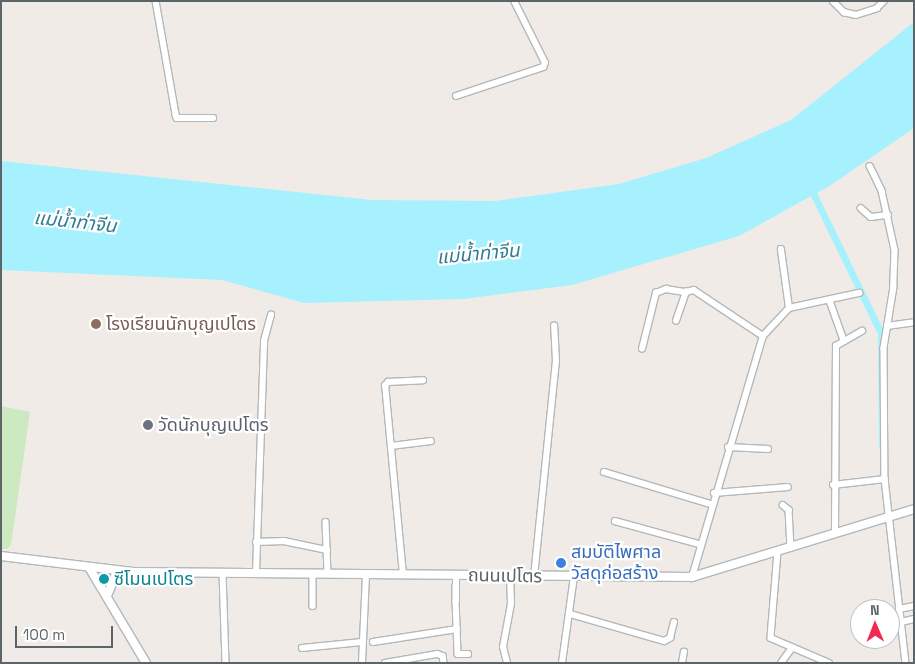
<!DOCTYPE html>
<meta charset="utf-8">
<style>
body{margin:0}
#map{position:relative;width:915px;height:664px;overflow:hidden;background:#f0ebe6;font-family:"Space Grotesk","Noto Sans Thai",sans-serif}
div>[style]{position:absolute}
[style*='--x']{left:calc(var(--x)*1px);top:calc(var(--y)*1px);width:calc(var(--w)*1px);rotate:calc(var(--a)*1deg)}
.green>*{inset:0;background:#cce9c1}
.water>*{inset:0;background:#a7f1ff}
.canal>*{height:7px;margin:-3.5px;padding:0 3.5px;transform-origin:3.5px;border-radius:3.5px;background:#a7f1ff}
.roads{filter:drop-shadow(1px 0 #b3b8bb) drop-shadow(-1px 0 #b3b8bb) drop-shadow(0 1px #b3b8bb) drop-shadow(0 -1px #b3b8bb)}
.street>*{height:5.5px;margin:-2.75px;padding:0 2.75px;transform-origin:2.75px;border-radius:2.75px;background:#fff}
.secondary>*{height:8px;margin:-4px;padding:0 4px;transform-origin:4px;border-radius:4px;background:#fff}
.dots>*{width:14px;height:14px;translate:-50% -50%;box-sizing:border-box;border:2px solid #fff;border-radius:50%}
span{translate:-50% -50%;white-space:nowrap;text-align:center;line-height:1.15;-webkit-text-stroke:4.5px #fff;paint-order:stroke}
.education-label{font-size:18px;color:#785e54}
.left{translate:0 -50%;text-align:left}
.worship-label{font-size:18px;color:#5b616d}
.shop-label{font-size:18px;color:#366cbe}
.street-label{font-size:18px;color:#5d6467}
.culture-label{font-size:18px;color:#0d838f}
.water-label{font-size:19px;color:#337c92;font-style:italic}
.frame{position:absolute;inset:0;border:2px solid #5d6467;pointer-events:none}
.north{position:absolute;left:850px;top:599px;width:50px;height:50px;box-sizing:border-box;background:#fff;border:1px solid #bec1c2;border-radius:50%;rotate:359deg;font-size:14px;font-weight:700;line-height:20px;text-align:center;color:#5d6467}
.north::after{content:'';display:block;margin:auto;width:18px;height:22px;background:#f22a52;clip-path:polygon(50% 0,100% 100%,50% 72%,0 100%)}
.scale{position:absolute;left:15px;top:626px;width:98px;height:22px;box-sizing:border-box;border:2px solid #5d6467;border-top:0;padding-left:6px;font-size:15px;line-height:18px;white-space:nowrap;color:#5d6467;-webkit-text-stroke:4px #fff;paint-order:stroke}
</style>
<div id="map">
<div class="green">
<div style="clip-path:polygon(1px 406px,30px 412px,11px 545px,7px 549px,1px 549px)"></div>
</div>
<div class="water">
<div style="clip-path:polygon(914px 22px,914px 128px,831px 185px,739px 236px,572px 285px,464px 299px,304px 303px,222px 280px,1px 270px,1px 161px,372px 200px,495px 201px,619px 184px,706px 158px,791px 120px)"></div>
</div>
<div class="canal">
<div style="--x:810;--y:187;--w:162;--a:64.1"></div>
<div style="--x:881;--y:333;--w:112;--a:89.5"></div>
</div>
<div class="roads">
<div class="street">
<div style="--x:156;--y:1;--w:116;--a:80"></div>
<div style="--x:176;--y:115;--w:3;--a:72"></div>
<div style="--x:177;--y:118;--w:36;--a:0"></div>
<div style="--x:833;--y:1;--w:16;--a:45"></div>
<div style="--x:844;--y:12;--w:12;--a:14"></div>
<div style="--x:856;--y:15;--w:22;--a:-18"></div>
<div style="--x:877;--y:8;--w:10;--a:-45"></div>
<div style="--x:456;--y:96;--w:92;--a:-18.4"></div>
<div style="--x:543;--y:67;--w:4;--a:-63"></div>
<div style="--x:545;--y:63;--w:69;--a:-116.6"></div>
<div style="--x:870;--y:166;--w:28;--a:64"></div>
<div style="--x:882;--y:191;--w:60;--a:77.6"></div>
<div style="--x:895;--y:250;--w:37;--a:92"></div>
<div style="--x:894;--y:287;--w:62;--a:99.3"></div>
<div style="--x:884;--y:348;--w:131;--a:89.6"></div>
<div style="--x:885;--y:479;--w:185;--a:83.5"></div>
<div style="--x:861;--y:208;--w:13;--a:42"></div>
<div style="--x:871;--y:217;--w:17;--a:-7"></div>
<div style="--x:830;--y:301;--w:41;--a:70.3"></div>
<div style="--x:789;--y:308;--w:72;--a:-12.1"></div>
<div style="--x:676;--y:321;--w:31;--a:-71"></div>
<div style="--x:686;--y:292;--w:8;--a:-14"></div>
<div style="--x:694;--y:290;--w:83;--a:33.7"></div>
<div style="--x:887;--y:326;--w:27;--a:-8"></div>
<div style="--x:642;--y:349;--w:58;--a:-76"></div>
<div style="--x:656;--y:293;--w:11;--a:-22"></div>
<div style="--x:666;--y:289;--w:20;--a:9"></div>
<div style="--x:391;--y:446;--w:40;--a:-7.1"></div>
<div style="--x:728;--y:447;--w:40;--a:2.9"></div>
<div style="--x:604;--y:472;--w:112;--a:16.7"></div>
<div style="--x:833;--y:485;--w:52;--a:-6.6"></div>
<div style="--x:714;--y:493;--w:74;--a:-4.6"></div>
<div style="--x:783;--y:505;--w:8;--a:40"></div>
<div style="--x:789;--y:510;--w:38;--a:87"></div>
<div style="--x:615;--y:521;--w:87;--a:15.3"></div>
<div style="--x:326;--y:522;--w:52;--a:87.8"></div>
<div style="--x:835;--y:534;--w:188;--a:-89.7"></div>
<div style="--x:836;--y:346;--w:30;--a:-30"></div>
<div style="--x:256;--y:542;--w:28;--a:-2"></div>
<div style="--x:284;--y:541;--w:44;--a:11.8"></div>
<div style="--x:778;--y:552;--w:86;--a:94.7"></div>
<div style="--x:771;--y:638;--w:63;--a:23.3"></div>
<div style="--x:223;--y:573;--w:90;--a:88.1"></div>
<div style="--x:256;--y:573;--w:232;--a:-88"></div>
<div style="--x:264;--y:341;--w:27;--a:-75"></div>
<div style="--x:313;--y:574;--w:32;--a:90"></div>
<div style="--x:403;--y:575;--w:190;--a:-95.4"></div>
<div style="--x:385;--y:386;--w:5;--a:-53"></div>
<div style="--x:388;--y:382;--w:35;--a:-3"></div>
<div style="--x:534;--y:577;--w:217;--a:-84.2"></div>
<div style="--x:556;--y:361;--w:35;--a:-93"></div>
<div style="--x:692;--y:577;--w:251;--a:-73.6"></div>
<div style="--x:763;--y:336;--w:38;--a:-47"></div>
<div style="--x:789;--y:308;--w:59;--a:-97.9"></div>
<div style="--x:456;--y:586;--w:15;--a:90"></div>
<div style="--x:456;--y:601;--w:26;--a:-90"></div>
<div style="--x:456;--y:601;--w:53;--a:87.8"></div>
<div style="--x:458;--y:654;--w:10;--a:0"></div>
<div style="--x:899;--y:609;--w:15;--a:-11"></div>
<div style="--x:570;--y:614;--w:98;--a:16"></div>
<div style="--x:664;--y:641;--w:7;--a:-27"></div>
<div style="--x:670;--y:638;--w:16;--a:-76"></div>
<div style="--x:901;--y:622;--w:13;--a:-13"></div>
<div style="--x:373;--y:642;--w:85;--a:-8.8"></div>
<div style="--x:302;--y:648;--w:60;--a:-5.7"></div>
<div style="--x:362;--y:663;--w:89;--a:-87.4"></div>
<div style="--x:385;--y:663;--w:53;--a:-9.8"></div>
<div style="--x:437;--y:654;--w:6;--a:18"></div>
<div style="--x:443;--y:656;--w:7;--a:82"></div>
<div style="--x:507;--y:663;--w:16;--a:-104"></div>
<div style="--x:503;--y:647;--w:44;--a:-79.5"></div>
<div style="--x:511;--y:604;--w:28;--a:-92"></div>
<div style="--x:562;--y:663;--w:87;--a:-82.1"></div>
<div style="--x:682;--y:663;--w:11;--a:-80"></div>
<div style="--x:781;--y:663;--w:19;--a:-54"></div>
</div>
<div class="secondary">
<div style="--x:1;--y:556;--w:133;--a:6.9"></div>
<div style="--x:133;--y:572;--w:559;--a:0.51"></div>
<div style="--x:692;--y:577;--w:232;--a:-17"></div>
<div style="--x:90;--y:569;--w:109;--a:59.2"></div>
<div style="--x:107;--y:596;--w:27;--a:-68"></div>
</div>
</div>
<div class="dots">
<div style="left:96px;top:324px;background:#8d6e63"></div>
<div style="left:148px;top:425px;background:#6b7280"></div>
<div style="left:561px;top:563px;background:#3f7fe0"></div>
<div style="left:104px;top:579px;background:#0f9aa8"></div>
</div>
<div class="education-label">
<span class="left" style="left:106px;top:324px">โรงเรียนนักบุญเปโตร</span>
</div>
<div class="worship-label">
<span class="left" style="left:158px;top:425px">วัดนักบุญเปโตร</span>
</div>
<div class="shop-label">
<span class="left" style="left:571px;top:563px">สมบัติไพศาล<br>วัสดุก่อสร้าง</span>
</div>
<div class="street-label">
<span style="left:505px;top:576px;rotate:1deg">ถนนเปโตร</span>
</div>
<div class="culture-label">
<span class="left" style="left:114px;top:579px">ซีโมนเปโตร</span>
</div>
<div class="water-label">
<span style="left:75px;top:222px;rotate:6deg">แม่น้ำท่าจีน</span>
<span style="left:478px;top:254px;rotate:-5deg">แม่น้ำท่าจีน</span>
</div>
<div class="frame"></div>
<div class="north">N</div>
<div class="scale">100 m</div>
</div>
